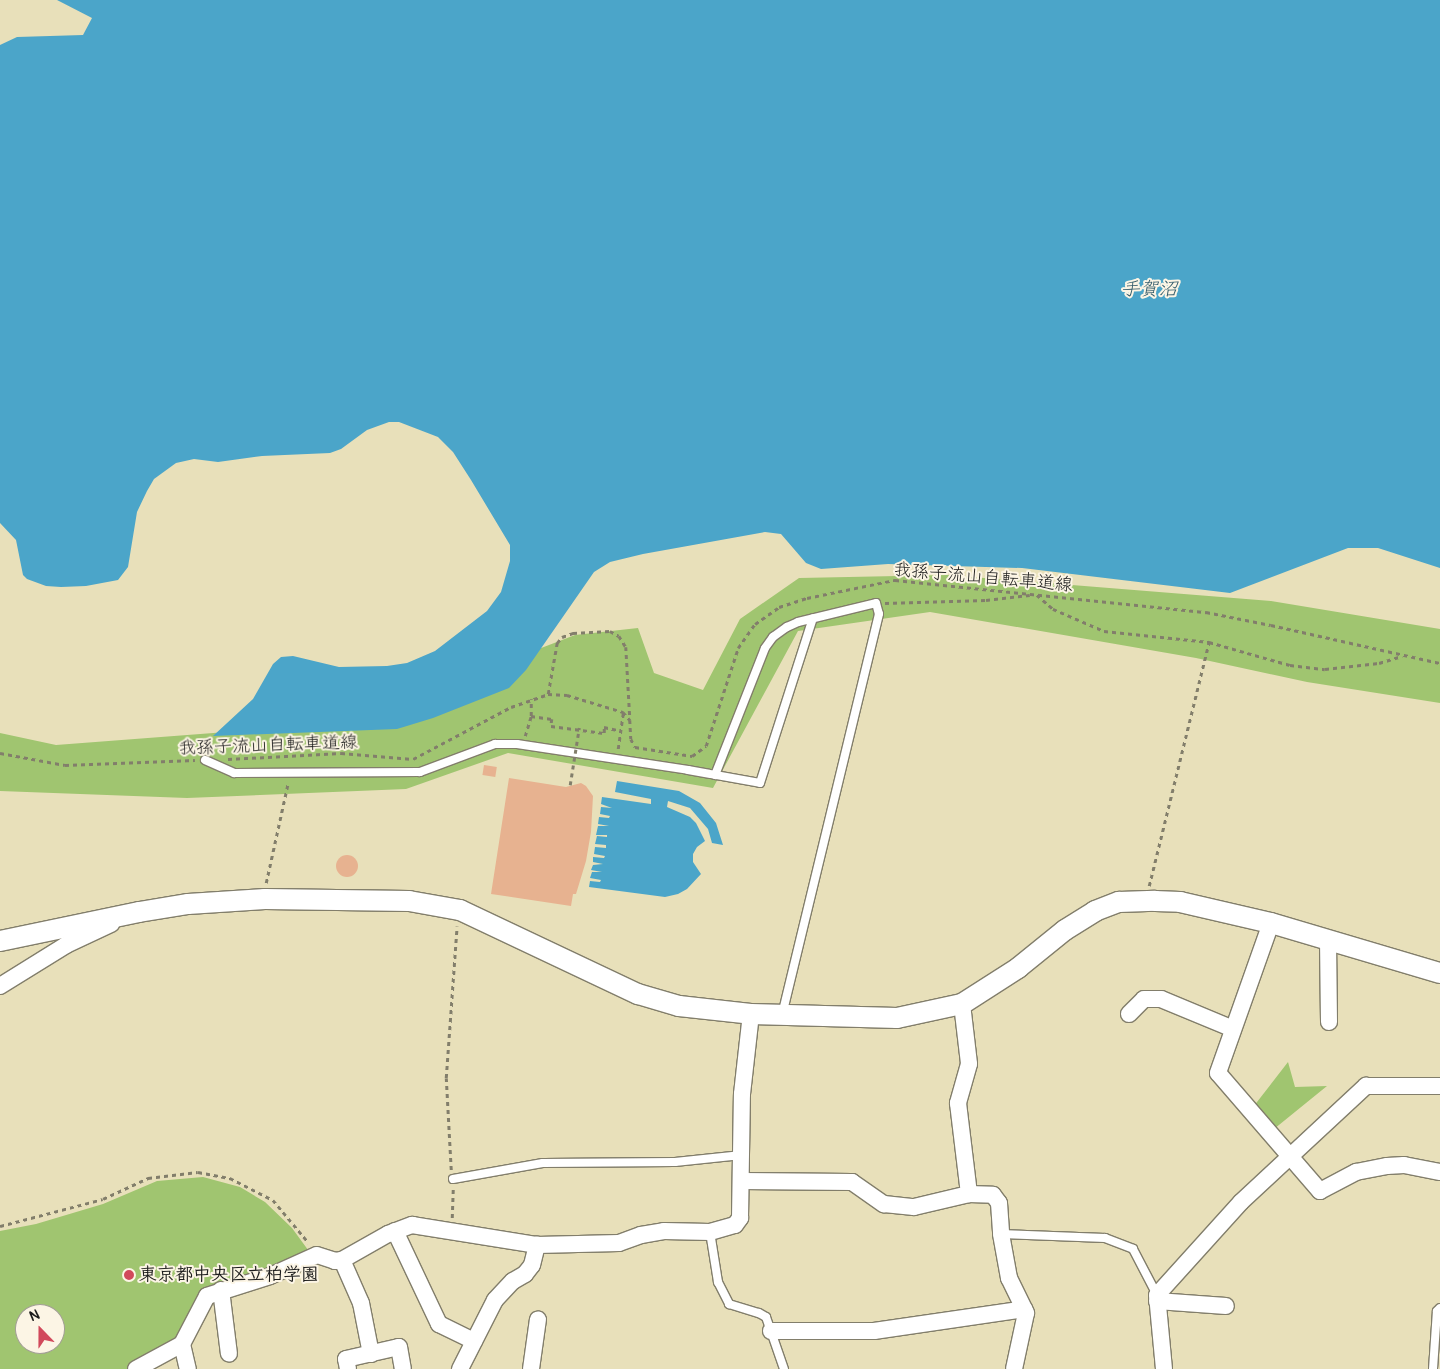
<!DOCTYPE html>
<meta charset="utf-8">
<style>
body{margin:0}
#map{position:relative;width:1440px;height:1369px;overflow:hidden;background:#e8e0ba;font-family:Pangolin,"Klee One",sans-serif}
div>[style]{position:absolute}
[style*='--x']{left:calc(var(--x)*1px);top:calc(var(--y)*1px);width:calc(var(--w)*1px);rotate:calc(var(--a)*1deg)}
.green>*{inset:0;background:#a0c570}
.water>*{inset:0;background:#4ba5c9}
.building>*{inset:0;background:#e7b290;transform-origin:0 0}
.round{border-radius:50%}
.path>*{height:2.5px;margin-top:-1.25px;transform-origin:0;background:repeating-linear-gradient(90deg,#827e6b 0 4px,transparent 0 8px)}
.roads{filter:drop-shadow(1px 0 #827e6b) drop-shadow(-1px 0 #827e6b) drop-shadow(0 1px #827e6b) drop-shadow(0 -1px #827e6b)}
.service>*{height:8px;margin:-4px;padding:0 4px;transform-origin:4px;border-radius:4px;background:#fff}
.minor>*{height:16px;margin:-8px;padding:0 8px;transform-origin:8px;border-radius:8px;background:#fff}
.tertiary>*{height:20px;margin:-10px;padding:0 10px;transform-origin:10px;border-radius:10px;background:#fff}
.path-bridge>*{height:2.5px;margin-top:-1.25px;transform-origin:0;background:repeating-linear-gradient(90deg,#827e6b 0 4px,transparent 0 8px)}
.dots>*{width:14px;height:14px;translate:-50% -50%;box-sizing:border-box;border:2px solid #fcf5e5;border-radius:50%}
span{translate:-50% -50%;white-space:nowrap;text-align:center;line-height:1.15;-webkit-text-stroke:4px #fcf5e5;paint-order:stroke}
.street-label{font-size:18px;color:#1c1c1c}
.poi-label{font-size:18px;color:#1c1c1c;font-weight:700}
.left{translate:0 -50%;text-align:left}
.water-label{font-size:19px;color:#315a6a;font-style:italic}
.north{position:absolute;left:15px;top:1304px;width:50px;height:50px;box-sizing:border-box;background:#fcf5e5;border:1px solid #a29e95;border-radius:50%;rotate:338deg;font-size:14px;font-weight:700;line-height:20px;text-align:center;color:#1c1c1c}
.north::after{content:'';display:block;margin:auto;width:18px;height:22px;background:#d1495b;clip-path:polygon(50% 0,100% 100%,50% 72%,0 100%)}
</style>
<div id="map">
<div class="green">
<div style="clip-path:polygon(947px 575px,1271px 601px,1440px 629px,1440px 703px,1307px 682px,1196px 658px,930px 612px,798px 631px,713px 788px,508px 753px,406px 789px,187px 798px,0 791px,0 733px,56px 745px,345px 723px,575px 635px,638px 628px,654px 673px,703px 690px,740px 619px,799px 578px)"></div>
<div style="clip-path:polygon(1288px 1062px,1295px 1087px,1327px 1086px,1269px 1133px,1250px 1111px)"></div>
<div style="clip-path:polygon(evenodd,203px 1177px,240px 1187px,265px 1202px,292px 1228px,311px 1254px,204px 1294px,178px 1340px,127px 1369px,0 1369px,0 1231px,36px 1224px,103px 1204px,157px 1181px,203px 1177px,25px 1314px,55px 1314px,55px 1344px,25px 1344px,25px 1314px)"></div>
</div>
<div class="water">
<div style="clip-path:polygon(57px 0,1440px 0,1440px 568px,1378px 548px,1348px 548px,1230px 593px,1022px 568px,888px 564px,821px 569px,806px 563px,781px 534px,765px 532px,643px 554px,610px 562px,594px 572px,526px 670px,509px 688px,433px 718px,397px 729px,213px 736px,253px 699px,273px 664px,281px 657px,293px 656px,339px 667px,387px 666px,407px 663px,435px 651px,487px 611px,501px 592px,510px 561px,510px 545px,471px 480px,453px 452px,438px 437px,399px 422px,389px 422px,367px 430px,341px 449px,330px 453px,262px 456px,218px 462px,194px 459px,176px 463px,154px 479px,147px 491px,137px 512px,128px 567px,118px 580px,86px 586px,61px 587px,46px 586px,27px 579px,23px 575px,16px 540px,0 523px,0 45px,17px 37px,83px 35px,92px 18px)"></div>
<div style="clip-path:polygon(617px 781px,679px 791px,700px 803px,716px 823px,723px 845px,712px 843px,708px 829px,690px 808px,668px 801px,667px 807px,690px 817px,696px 823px,705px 841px,697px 847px,693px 854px,693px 862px,701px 874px,687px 889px,678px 894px,665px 897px,589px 887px,590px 881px,600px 882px,601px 880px,590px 878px,592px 872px,602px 872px,591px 870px,593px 865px,603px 864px,593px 862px,593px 857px,604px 858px,605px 856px,594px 854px,595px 847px,606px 848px,606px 845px,595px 844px,597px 836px,607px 837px,607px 835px,596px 835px,598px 826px,609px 826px,598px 824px,599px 817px,609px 818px,610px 816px,600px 814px,601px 807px,612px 808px,601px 804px,602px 797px,651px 804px,651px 799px,615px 792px)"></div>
</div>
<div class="building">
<div style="left:484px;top:765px;width:13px;height:10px;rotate:9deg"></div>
<div style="clip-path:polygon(509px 778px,566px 787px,581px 783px,586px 786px,593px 796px,591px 832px,586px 861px,576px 894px,573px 894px,571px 906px,491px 894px)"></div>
<div class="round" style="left:336px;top:855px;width:22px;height:22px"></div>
</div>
<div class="path">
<div style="--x:1037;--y:595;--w:21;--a:41"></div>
<div style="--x:1053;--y:609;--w:56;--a:23.3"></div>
<div style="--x:1104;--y:631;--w:106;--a:6"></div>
<div style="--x:1209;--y:642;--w:84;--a:15.9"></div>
<div style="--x:1290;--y:665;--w:35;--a:7"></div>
<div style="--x:1325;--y:669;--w:54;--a:-6.3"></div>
<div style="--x:1379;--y:663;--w:24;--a:-17"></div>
<div style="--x:885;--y:603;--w:101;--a:-1.7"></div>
<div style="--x:986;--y:600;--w:44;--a:-6.5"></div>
<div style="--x:548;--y:694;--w:52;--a:-80"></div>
<div style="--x:557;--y:643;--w:8;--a:-50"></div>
<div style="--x:562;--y:637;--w:12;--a:-20"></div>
<div style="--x:573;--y:633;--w:37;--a:-3"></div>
<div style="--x:610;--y:631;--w:10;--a:29"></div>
<div style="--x:619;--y:636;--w:13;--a:58"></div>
<div style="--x:626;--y:647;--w:72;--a:86.8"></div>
<div style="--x:531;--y:716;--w:21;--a:8"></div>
<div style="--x:552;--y:719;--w:7;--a:98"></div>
<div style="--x:551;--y:726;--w:53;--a:7.5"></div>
<div style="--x:604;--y:733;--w:6;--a:-90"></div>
<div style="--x:604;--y:727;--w:17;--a:13"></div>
<div style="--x:525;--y:736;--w:21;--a:-73"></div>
<div style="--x:531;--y:716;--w:17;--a:-90"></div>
<div style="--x:618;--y:749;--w:37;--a:-82"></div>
<div style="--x:0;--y:753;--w:66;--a:10.5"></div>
<div style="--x:65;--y:765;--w:130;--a:-2.2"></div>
<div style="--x:228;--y:759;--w:113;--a:-3"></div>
<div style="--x:341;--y:753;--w:72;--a:4.8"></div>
<div style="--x:413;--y:759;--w:111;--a:-28"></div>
<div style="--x:511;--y:707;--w:39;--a:-19"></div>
<div style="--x:548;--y:694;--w:19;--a:3"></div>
<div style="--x:567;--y:695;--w:59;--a:16.9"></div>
<div style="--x:623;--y:712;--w:11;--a:49"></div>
<div style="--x:630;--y:720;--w:19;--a:87"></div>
<div style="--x:631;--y:739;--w:9;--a:63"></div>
<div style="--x:635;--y:747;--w:58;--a:9"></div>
<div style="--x:692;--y:756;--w:17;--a:-36"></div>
<div style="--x:706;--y:746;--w:103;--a:-71.9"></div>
<div style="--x:738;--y:648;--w:29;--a:-55"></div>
<div style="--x:755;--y:624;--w:29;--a:-35"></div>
<div style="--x:779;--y:607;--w:29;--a:-18"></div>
<div style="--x:807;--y:598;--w:90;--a:-11.6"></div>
<div style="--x:895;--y:580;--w:313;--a:5.9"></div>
<div style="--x:1206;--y:612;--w:66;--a:11.3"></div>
<div style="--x:1271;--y:625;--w:173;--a:12.7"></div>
<div style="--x:266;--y:883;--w:102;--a:-77.6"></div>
<div style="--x:1149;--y:886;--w:251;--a:-76.2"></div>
<div style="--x:451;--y:1170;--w:92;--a:-93.1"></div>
<div style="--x:446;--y:1078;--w:152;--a:-85.9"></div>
<div style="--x:452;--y:1218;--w:30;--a:-88"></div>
<div style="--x:0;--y:1226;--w:106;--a:-14.7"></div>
<div style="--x:103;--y:1199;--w:50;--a:-25"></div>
<div style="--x:148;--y:1178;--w:50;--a:-6.8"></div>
<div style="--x:198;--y:1172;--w:33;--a:11"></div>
<div style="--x:230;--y:1178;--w:48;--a:27.1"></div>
<div style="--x:273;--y:1200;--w:56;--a:50.1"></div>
</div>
<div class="roads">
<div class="service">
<div style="--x:205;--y:760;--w:32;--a:24"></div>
<div style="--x:234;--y:773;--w:186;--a:-0.3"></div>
<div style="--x:420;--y:772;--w:80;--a:-20.5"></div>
<div style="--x:495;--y:744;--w:22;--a:0"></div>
<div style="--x:517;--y:744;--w:173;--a:8.6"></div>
<div style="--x:688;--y:770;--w:73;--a:10.2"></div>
<div style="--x:760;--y:783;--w:173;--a:-72.2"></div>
<div style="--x:715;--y:775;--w:136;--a:-68.5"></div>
<div style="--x:765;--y:648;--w:14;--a:-54"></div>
<div style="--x:773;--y:637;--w:17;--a:-36"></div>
<div style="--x:787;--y:627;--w:12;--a:-24"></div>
<div style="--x:798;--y:622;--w:80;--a:-13.7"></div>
<div style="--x:876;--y:603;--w:11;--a:75"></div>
<div style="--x:879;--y:614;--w:412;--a:103.6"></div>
<div style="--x:453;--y:1179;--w:91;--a:-10.1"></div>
<div style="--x:543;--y:1163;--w:132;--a:-0.4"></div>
<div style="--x:675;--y:1162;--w:67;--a:-6"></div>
<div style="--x:710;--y:1232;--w:51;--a:80.9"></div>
<div style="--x:718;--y:1282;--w:25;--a:63"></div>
<div style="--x:729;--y:1304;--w:31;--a:17"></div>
<div style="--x:759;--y:1313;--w:8;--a:30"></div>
<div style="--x:766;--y:1317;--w:55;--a:70.9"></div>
<div style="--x:1001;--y:1234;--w:104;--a:2.2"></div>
<div style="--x:1105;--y:1238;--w:30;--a:21"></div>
<div style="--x:1133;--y:1249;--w:52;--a:62.4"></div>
<div style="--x:1433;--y:1369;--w:58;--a:-86.1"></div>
<div style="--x:1437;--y:1311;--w:4;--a:-45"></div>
</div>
<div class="minor">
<div style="--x:1271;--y:923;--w:159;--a:109.5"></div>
<div style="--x:1218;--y:1073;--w:156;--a:49.2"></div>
<div style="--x:1320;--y:1191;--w:41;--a:-27.8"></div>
<div style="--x:1356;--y:1172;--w:32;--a:-11"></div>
<div style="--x:1387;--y:1166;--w:17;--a:-3"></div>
<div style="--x:1404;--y:1165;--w:37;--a:11"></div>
<div style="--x:1328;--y:940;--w:82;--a:89.3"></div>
<div style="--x:0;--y:986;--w:78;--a:-31.8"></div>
<div style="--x:66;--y:945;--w:50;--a:-25"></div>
<div style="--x:962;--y:1004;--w:60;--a:83.3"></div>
<div style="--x:969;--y:1064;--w:41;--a:105.8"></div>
<div style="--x:958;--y:1103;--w:92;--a:83.1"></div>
<div style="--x:1129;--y:1014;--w:21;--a:-45"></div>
<div style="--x:1144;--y:999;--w:17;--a:0"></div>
<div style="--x:1161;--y:999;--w:78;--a:22.6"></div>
<div style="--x:742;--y:1181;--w:110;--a:0.5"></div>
<div style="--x:852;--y:1182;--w:39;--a:35"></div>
<div style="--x:884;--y:1204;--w:30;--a:6"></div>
<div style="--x:914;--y:1207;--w:57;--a:-13.3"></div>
<div style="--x:969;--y:1194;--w:24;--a:2"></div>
<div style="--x:993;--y:1195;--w:10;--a:53"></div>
<div style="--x:999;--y:1203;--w:31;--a:86"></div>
<div style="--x:1001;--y:1234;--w:45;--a:79.7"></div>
<div style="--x:1009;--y:1278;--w:39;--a:64"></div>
<div style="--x:1026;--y:1313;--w:57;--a:102.1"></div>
<div style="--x:395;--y:1231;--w:103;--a:64.7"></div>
<div style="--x:439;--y:1324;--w:39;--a:26"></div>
<div style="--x:342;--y:1260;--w:47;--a:66.2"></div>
<div style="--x:361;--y:1303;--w:52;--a:78.9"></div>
<div style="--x:221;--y:1290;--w:64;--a:82.9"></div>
<div style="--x:1157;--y:1301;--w:69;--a:4.1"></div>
<div style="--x:771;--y:1331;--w:103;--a:0"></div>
<div style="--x:874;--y:1331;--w:152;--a:-8.3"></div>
<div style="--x:182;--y:1344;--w:26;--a:77"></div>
<div style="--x:136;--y:1369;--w:52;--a:-28.5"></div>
<div style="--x:182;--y:1344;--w:54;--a:-62.5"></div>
<div style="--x:207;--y:1296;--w:66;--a:-17.6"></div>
<div style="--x:270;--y:1276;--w:51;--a:-24.1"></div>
<div style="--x:317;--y:1255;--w:19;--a:18"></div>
<div style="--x:335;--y:1261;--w:7;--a:-8"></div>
<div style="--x:342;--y:1260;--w:53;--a:-29.5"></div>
<div style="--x:388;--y:1234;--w:26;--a:-21"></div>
<div style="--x:412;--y:1225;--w:127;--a:9.1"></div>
<div style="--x:537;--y:1245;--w:82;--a:-1.4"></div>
<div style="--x:619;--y:1243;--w:23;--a:-20"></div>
<div style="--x:641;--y:1235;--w:23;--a:-10"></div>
<div style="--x:664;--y:1231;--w:46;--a:1.2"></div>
<div style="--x:710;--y:1232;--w:26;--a:-16"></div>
<div style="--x:735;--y:1225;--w:9;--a:-54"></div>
<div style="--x:740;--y:1218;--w:124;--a:-89.1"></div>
<div style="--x:742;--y:1094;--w:81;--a:-83.6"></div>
<div style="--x:348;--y:1369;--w:10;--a:-101"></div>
<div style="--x:346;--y:1359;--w:54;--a:-12.8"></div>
<div style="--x:399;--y:1347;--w:22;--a:80"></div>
<div style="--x:460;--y:1369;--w:77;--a:-63.1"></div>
<div style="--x:495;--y:1300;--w:26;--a:-47"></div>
<div style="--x:513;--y:1281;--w:14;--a:-30"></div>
<div style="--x:525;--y:1274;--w:11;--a:-52"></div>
<div style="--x:532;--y:1265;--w:21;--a:-76"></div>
<div style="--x:531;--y:1369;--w:50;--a:-82"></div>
<div style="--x:1164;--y:1369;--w:74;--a:-95.4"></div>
<div style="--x:1157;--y:1295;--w:125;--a:-47.9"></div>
<div style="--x:1241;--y:1202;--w:171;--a:-42.9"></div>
<div style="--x:1366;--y:1086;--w:74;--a:0"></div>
</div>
<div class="tertiary">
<div style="--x:0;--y:941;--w:142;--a:-11.8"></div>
<div style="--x:139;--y:912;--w:50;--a:-9.3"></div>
<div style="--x:188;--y:904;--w:77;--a:-3.7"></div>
<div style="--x:265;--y:899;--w:144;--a:0.8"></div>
<div style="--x:409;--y:901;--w:52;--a:10"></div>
<div style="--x:460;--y:910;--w:197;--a:25.3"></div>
<div style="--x:638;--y:994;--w:43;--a:16.3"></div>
<div style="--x:679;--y:1006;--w:72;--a:6.3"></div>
<div style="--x:751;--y:1014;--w:146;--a:1.6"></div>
<div style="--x:897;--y:1018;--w:66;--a:-12.2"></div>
<div style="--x:962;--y:1004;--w:67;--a:-32.7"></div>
<div style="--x:1018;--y:968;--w:60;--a:-39"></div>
<div style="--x:1065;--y:930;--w:36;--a:-32"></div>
<div style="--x:1095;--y:911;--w:26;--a:-21"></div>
<div style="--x:1119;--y:902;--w:36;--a:-2"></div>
<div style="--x:1155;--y:901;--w:25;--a:2"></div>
<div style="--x:1180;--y:902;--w:93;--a:13"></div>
<div style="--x:1271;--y:923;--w:176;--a:16.5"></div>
</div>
</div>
<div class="path-bridge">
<div style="--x:570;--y:785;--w:58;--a:-81"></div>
</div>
<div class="dots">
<div style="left:129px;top:1275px;background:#d1495b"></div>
</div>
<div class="street-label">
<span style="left:983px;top:578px;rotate:5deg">我孫子流山自転車道線</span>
<span style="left:268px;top:746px;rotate:-2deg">我孫子流山自転車道線</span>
</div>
<div class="poi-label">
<span class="left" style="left:139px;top:1275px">東京都中央区立柏学園</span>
</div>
<div class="water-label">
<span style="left:1149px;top:290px">手賀沼</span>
</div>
<div class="north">N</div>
</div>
